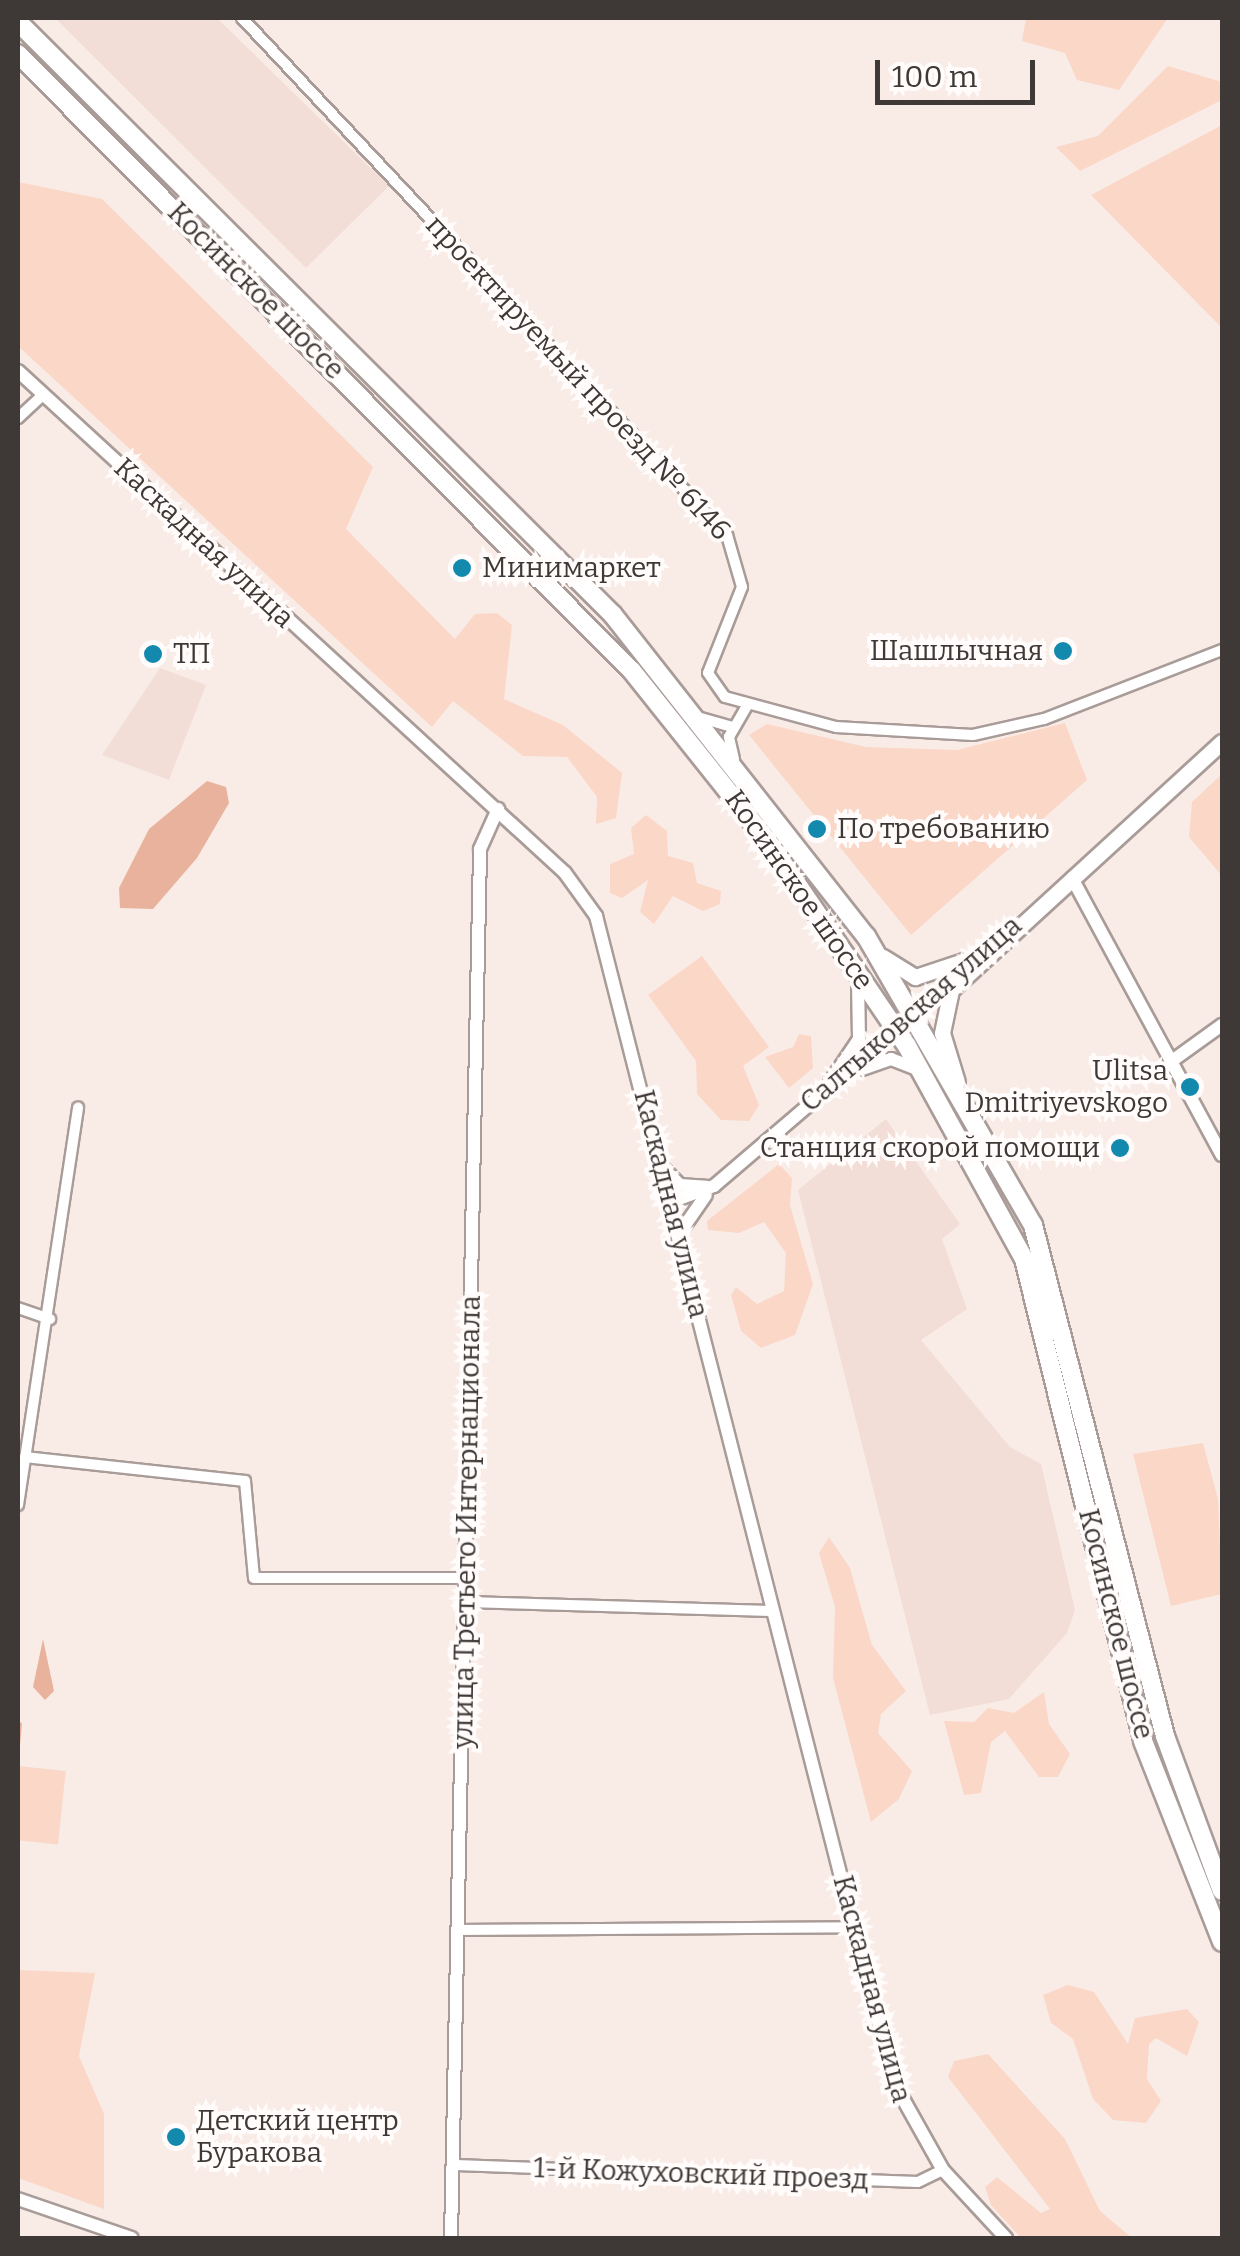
<!DOCTYPE html>
<meta charset="utf-8">
<style>
body{margin:0}
#map{position:relative;width:1240px;height:2256px;overflow:hidden;background:#f9ece7;font-family:Bitter,serif}
div>[style]{position:absolute}
[style*='--x']{left:calc(var(--x)*1px);top:calc(var(--y)*1px);width:calc(var(--w)*1px);rotate:calc(var(--a)*1deg)}
.built>*{inset:0;background:#f2ded6}
.green>*{inset:0;background:#fbd7c8;transform-origin:0 0}
.water>*{inset:0;background:#e9b29c}
.stream>*{height:4px;margin:-2px;padding:0 2px;transform-origin:2px;border-radius:2px;background:#e9b29c}
.roads{filter:drop-shadow(2px 0 #a99c98) drop-shadow(-2px 0 #a99c98) drop-shadow(0 2px #a99c98) drop-shadow(0 -2px #a99c98)}
.minor>*{height:10px;margin:-5px;padding:0 5px;transform-origin:5px;border-radius:5px;background:#fff}
.tertiary>*{height:12px;margin:-6px;padding:0 6px;transform-origin:6px;border-radius:6px;background:#fff}
.secondary>*{height:15px;margin:-7.5px;padding:0 7.5px;transform-origin:7.5px;border-radius:7.5px;background:#fff}
.trunk>*{height:18px;margin:-9px;padding:0 9px;transform-origin:9px;border-radius:9px;background:#fff}
.dots>*{width:28px;height:28px;translate:-50% -50%;box-sizing:border-box;border:5px solid #fffcfb;border-radius:50%}
span{translate:-50% -50%;white-space:nowrap;text-align:center;line-height:1.15;-webkit-text-stroke:8px #fffcfb;paint-order:stroke}
.street-label{font-size:28px;color:#3e3937}
.poi-label{font-size:28px;color:#3e3937}
.left{translate:0 -50%;text-align:left}
.right{translate:-100% -50%;text-align:right}
.frame{position:absolute;inset:0;border:20px solid #3e3937;pointer-events:none}
.scale{position:absolute;left:875px;top:60px;width:160px;height:45px;box-sizing:border-box;border:5px solid #3e3937;border-top:0;padding-left:12px;font-size:30px;line-height:35px;white-space:nowrap;color:#3e3937;-webkit-text-stroke:8px #fffcfb;paint-order:stroke}
</style>
<div id="map">
<div class="built">
<div style="clip-path:polygon(55px 18px,217px 18px,389px 186px,306px 268px)"></div>
<div style="clip-path:polygon(160px 668px,206px 685px,169px 780px,102px 755px)"></div>
<div style="clip-path:polygon(886px 1119px,960px 1224px,942px 1239px,967px 1309px,921px 1340px,1010px 1447px,1041px 1464px,1075px 1610px,1067px 1633px,1009px 1699px,930px 1715px,798px 1190px)"></div>
</div>
<div class="green">
<div style="clip-path:polygon(1026px 18px,1168px 18px,1119px 90px,1077px 80px,1065px 53px,1022px 41px)"></div>
<div style="clip-path:polygon(1168px 66px,1222px 82px,1222px 100px,1080px 171px,1056px 147px,1098px 136px)"></div>
<div style="clip-path:polygon(1222px 125px,1222px 328px,1091px 195px)"></div>
<div style="clip-path:polygon(18px 182px,102px 199px,373px 467px,346px 529px,455px 639px,475px 614px,497px 613px,512px 625px,504px 699px,563px 725px,622px 773px,616px 818px,596px 824px,597px 797px,567px 757px,523px 756px,453px 701px,432px 727px,18px 346px)"></div>
<div style="clip-path:polygon(1065px 723px,1087px 780px,911px 935px,749px 735px,767px 724px,866px 747px,957px 750px)"></div>
<div style="clip-path:polygon(1222px 774px,1222px 876px,1189px 837px,1192px 802px)"></div>
<div style="clip-path:polygon(646px 815px,667px 831px,668px 856px,693px 863px,697px 883px,721px 891px,720px 904px,703px 911px,673px 896px,654px 924px,640px 912px,648px 880px,622px 898px,610px 893px,610px 864px,634px 854px,631px 828px)"></div>
<div style="clip-path:polygon(702px 956px,769px 1047px,743px 1066px,759px 1105px,749px 1121px,721px 1120px,697px 1094px,696px 1061px,648px 995px)"></div>
<div style="clip-path:polygon(799px 1034px,811px 1036px,813px 1068px,789px 1088px,765px 1057px,793px 1047px)"></div>
<div style="clip-path:polygon(779px 1164px,792px 1178px,790px 1205px,813px 1284px,795px 1335px,761px 1348px,741px 1331px,731px 1295px,736px 1287px,757px 1304px,784px 1291px,786px 1253px,764px 1222px,739px 1233px,708px 1230px,707px 1221px)"></div>
<div style="clip-path:polygon(1203px 1443px,1218px 1499px,1222px 1594px,1171px 1606px,1133px 1454px)"></div>
<div style="clip-path:polygon(829px 1537px,850px 1568px,872px 1645px,906px 1691px,881px 1714px,878px 1733px,912px 1771px,899px 1799px,871px 1822px,833px 1678px,835px 1607px,819px 1553px)"></div>
<div style="clip-path:polygon(1044px 1692px,1049px 1724px,1070px 1754px,1058px 1777px,1039px 1777px,1005px 1731px,991px 1742px,981px 1793px,964px 1795px,944px 1721px,974px 1722px,988px 1708px,1014px 1713px)"></div>
<div style="left:18px;top:1766px;width:48px;height:74px;rotate:6deg"></div>
<div style="clip-path:polygon(18px 1970px,95px 1973px,79px 2056px,104px 2114px,104px 2209px,18px 2178px)"></div>
<div style="clip-path:polygon(1068px 1985px,1094px 1992px,1128px 2044px,1135px 2018px,1187px 2009px,1199px 2022px,1187px 2056px,1156px 2038px,1149px 2044px,1147px 2079px,1161px 2101px,1146px 2123px,1113px 2120px,1093px 2099px,1073px 2039px,1051px 2023px,1043px 1995px)"></div>
<div style="clip-path:polygon(988px 2054px,1065px 2139px,1100px 2211px,1132px 2238px,1021px 2238px,991px 2205px,985px 2187px,997px 2177px,1041px 2213px,1050px 2209px,948px 2077px,954px 2061px)"></div>
</div>
<div class="water">
<div style="clip-path:polygon(207px 781px,226px 787px,229px 803px,197px 858px,153px 909px,120px 908px,119px 888px,149px 829px)"></div>
<div style="clip-path:polygon(43px 1639px,54px 1691px,45px 1700px,33px 1687px)"></div>
</div>
<div class="stream">
<div style="--x:18;--y:1746;--w:22;--a:-85"></div>
<div style="--x:18;--y:1946;--w:26;--a:90"></div>
</div>
<div class="roads">
<div class="minor">
<div style="--x:242;--y:18;--w:709;--a:46.83"></div>
<div style="--x:727;--y:535;--w:54;--a:73.9"></div>
<div style="--x:742;--y:587;--w:92;--a:111.6"></div>
<div style="--x:708;--y:673;--w:29;--a:55"></div>
<div style="--x:725;--y:697;--w:115;--a:15.1"></div>
<div style="--x:836;--y:727;--w:137;--a:3.3"></div>
<div style="--x:973;--y:735;--w:73;--a:-12.7"></div>
<div style="--x:1044;--y:719;--w:191;--a:-21.2"></div>
<div style="--x:18;--y:418;--w:34;--a:-43"></div>
<div style="--x:701;--y:718;--w:33;--a:16"></div>
<div style="--x:734;--y:759;--w:23;--a:-103"></div>
<div style="--x:729;--y:737;--w:36;--a:-60"></div>
<div style="--x:18;--y:1308;--w:34;--a:19"></div>
<div style="--x:25;--y:1457;--w:221;--a:6.2"></div>
<div style="--x:245;--y:1481;--w:97;--a:84.7"></div>
<div style="--x:254;--y:1578;--w:210;--a:0"></div>
<div style="--x:18;--y:1505;--w:402;--a:-81.4"></div>
<div style="--x:464;--y:1602;--w:310;--a:1.7"></div>
<div style="--x:459;--y:1930;--w:394;--a:-0.4"></div>
<div style="--x:456;--y:2165;--w:462;--a:2.1"></div>
<div style="--x:918;--y:2182;--w:28;--a:-26"></div>
</div>
<div class="tertiary">
<div style="--x:18;--y:371;--w:742;--a:42.54"></div>
<div style="--x:565;--y:873;--w:53;--a:54.2"></div>
<div style="--x:596;--y:916;--w:1202;--a:75.7"></div>
<div style="--x:893;--y:2081;--w:102;--a:60.7"></div>
<div style="--x:943;--y:2170;--w:93;--a:47.2"></div>
<div style="--x:1072;--y:878;--w:315;--a:61.6"></div>
<div style="--x:1176;--y:1058;--w:57;--a:-35.7"></div>
<div style="--x:862;--y:1069;--w:31;--a:-19"></div>
<div style="--x:891;--y:1059;--w:33;--a:21"></div>
<div style="--x:830;--y:1082;--w:52;--a:-56"></div>
<div style="--x:859;--y:1039;--w:60;--a:-91"></div>
<div style="--x:663;--y:1168;--w:24;--a:45"></div>
<div style="--x:680;--y:1185;--w:26;--a:4"></div>
<div style="--x:671;--y:1202;--w:46;--a:-20.4"></div>
<div style="--x:714;--y:1186;--w:316;--a:-40.5"></div>
<div style="--x:679;--y:1234;--w:47;--a:-55.3"></div>
<div style="--x:18;--y:2199;--w:120;--a:18.9"></div>
<div style="--x:451;--y:2238;--w:1389;--a:-88.8"></div>
<div style="--x:480;--y:849;--w:44;--a:-65.8"></div>
</div>
<div class="secondary">
<div style="--x:883;--y:957;--w:38;--a:32"></div>
<div style="--x:915;--y:977;--w:57;--a:-18.4"></div>
<div style="--x:957;--y:1082;--w:51;--a:-107"></div>
<div style="--x:942;--y:1033;--w:44;--a:-78.2"></div>
<div style="--x:951;--y:990;--w:367;--a:-42.5"></div>
</div>
<div class="trunk">
<div style="--x:18;--y:22;--w:840;--a:44.9"></div>
<div style="--x:613;--y:615;--w:409;--a:51.8"></div>
<div style="--x:866;--y:936;--w:334;--a:60"></div>
<div style="--x:1033;--y:1225;--w:528;--a:75.52"></div>
<div style="--x:1165;--y:1736;--w:165;--a:69.8"></div>
<div style="--x:18;--y:54;--w:870;--a:45.14"></div>
<div style="--x:632;--y:671;--w:216;--a:51.4"></div>
<div style="--x:767;--y:840;--w:249;--a:55.8"></div>
<div style="--x:907;--y:1046;--w:243;--a:61.2"></div>
<div style="--x:1024;--y:1259;--w:496;--a:76.1"></div>
<div style="--x:1143;--y:1741;--w:216;--a:68.5"></div>
</div>
</div>
<div class="dots">
<div style="left:462px;top:568px;background:#1389ad"></div>
<div style="left:1063px;top:651px;background:#1389ad"></div>
<div style="left:153px;top:654px;background:#1389ad"></div>
<div style="left:817px;top:829px;background:#1389ad"></div>
<div style="left:1190px;top:1087px;background:#1389ad"></div>
<div style="left:1120px;top:1148px;background:#1389ad"></div>
<div style="left:176px;top:2137px;background:#1389ad"></div>
</div>
<div class="street-label">
<span style="left:256px;top:291px;rotate:45deg">Косинское шоссе</span>
<span style="left:578px;top:378px;rotate:47deg">проектируемый проезд № 6146</span>
<span style="left:204px;top:543px;rotate:43deg">Каскадная улица</span>
<span style="left:799px;top:890px;rotate:55deg">Косинское шоссе</span>
<span style="left:911px;top:1014px;rotate:-41deg">Салтыковская улица</span>
<span style="left:671px;top:1204px;rotate:76deg">Каскадная улица</span>
<span style="left:467px;top:1522px;rotate:-89deg">улица Третьего Интернационала</span>
<span style="left:1116px;top:1624px;rotate:76deg">Косинское шоссе</span>
<span style="left:872px;top:1989px;rotate:75deg">Каскадная улица</span>
<span style="left:701px;top:2174px;rotate:2deg">1-й Кожуховский проезд</span>
</div>
<div class="poi-label">
<span class="left" style="left:482px;top:568px">Минимаркет</span>
<span class="right" style="left:1043px;top:651px">Шашлычная</span>
<span class="left" style="left:173px;top:654px">ТП</span>
<span class="left" style="left:837px;top:829px">По требованию</span>
<span class="right" style="left:1168px;top:1087px">Ulitsa<br>Dmitriyevskogo</span>
<span class="right" style="left:1100px;top:1148px">Станция скорой помощи</span>
<span class="left" style="left:196px;top:2137px">Детский центр<br>Буракова</span>
</div>
<div class="frame"></div>
<div class="scale">100 m</div>
</div>
